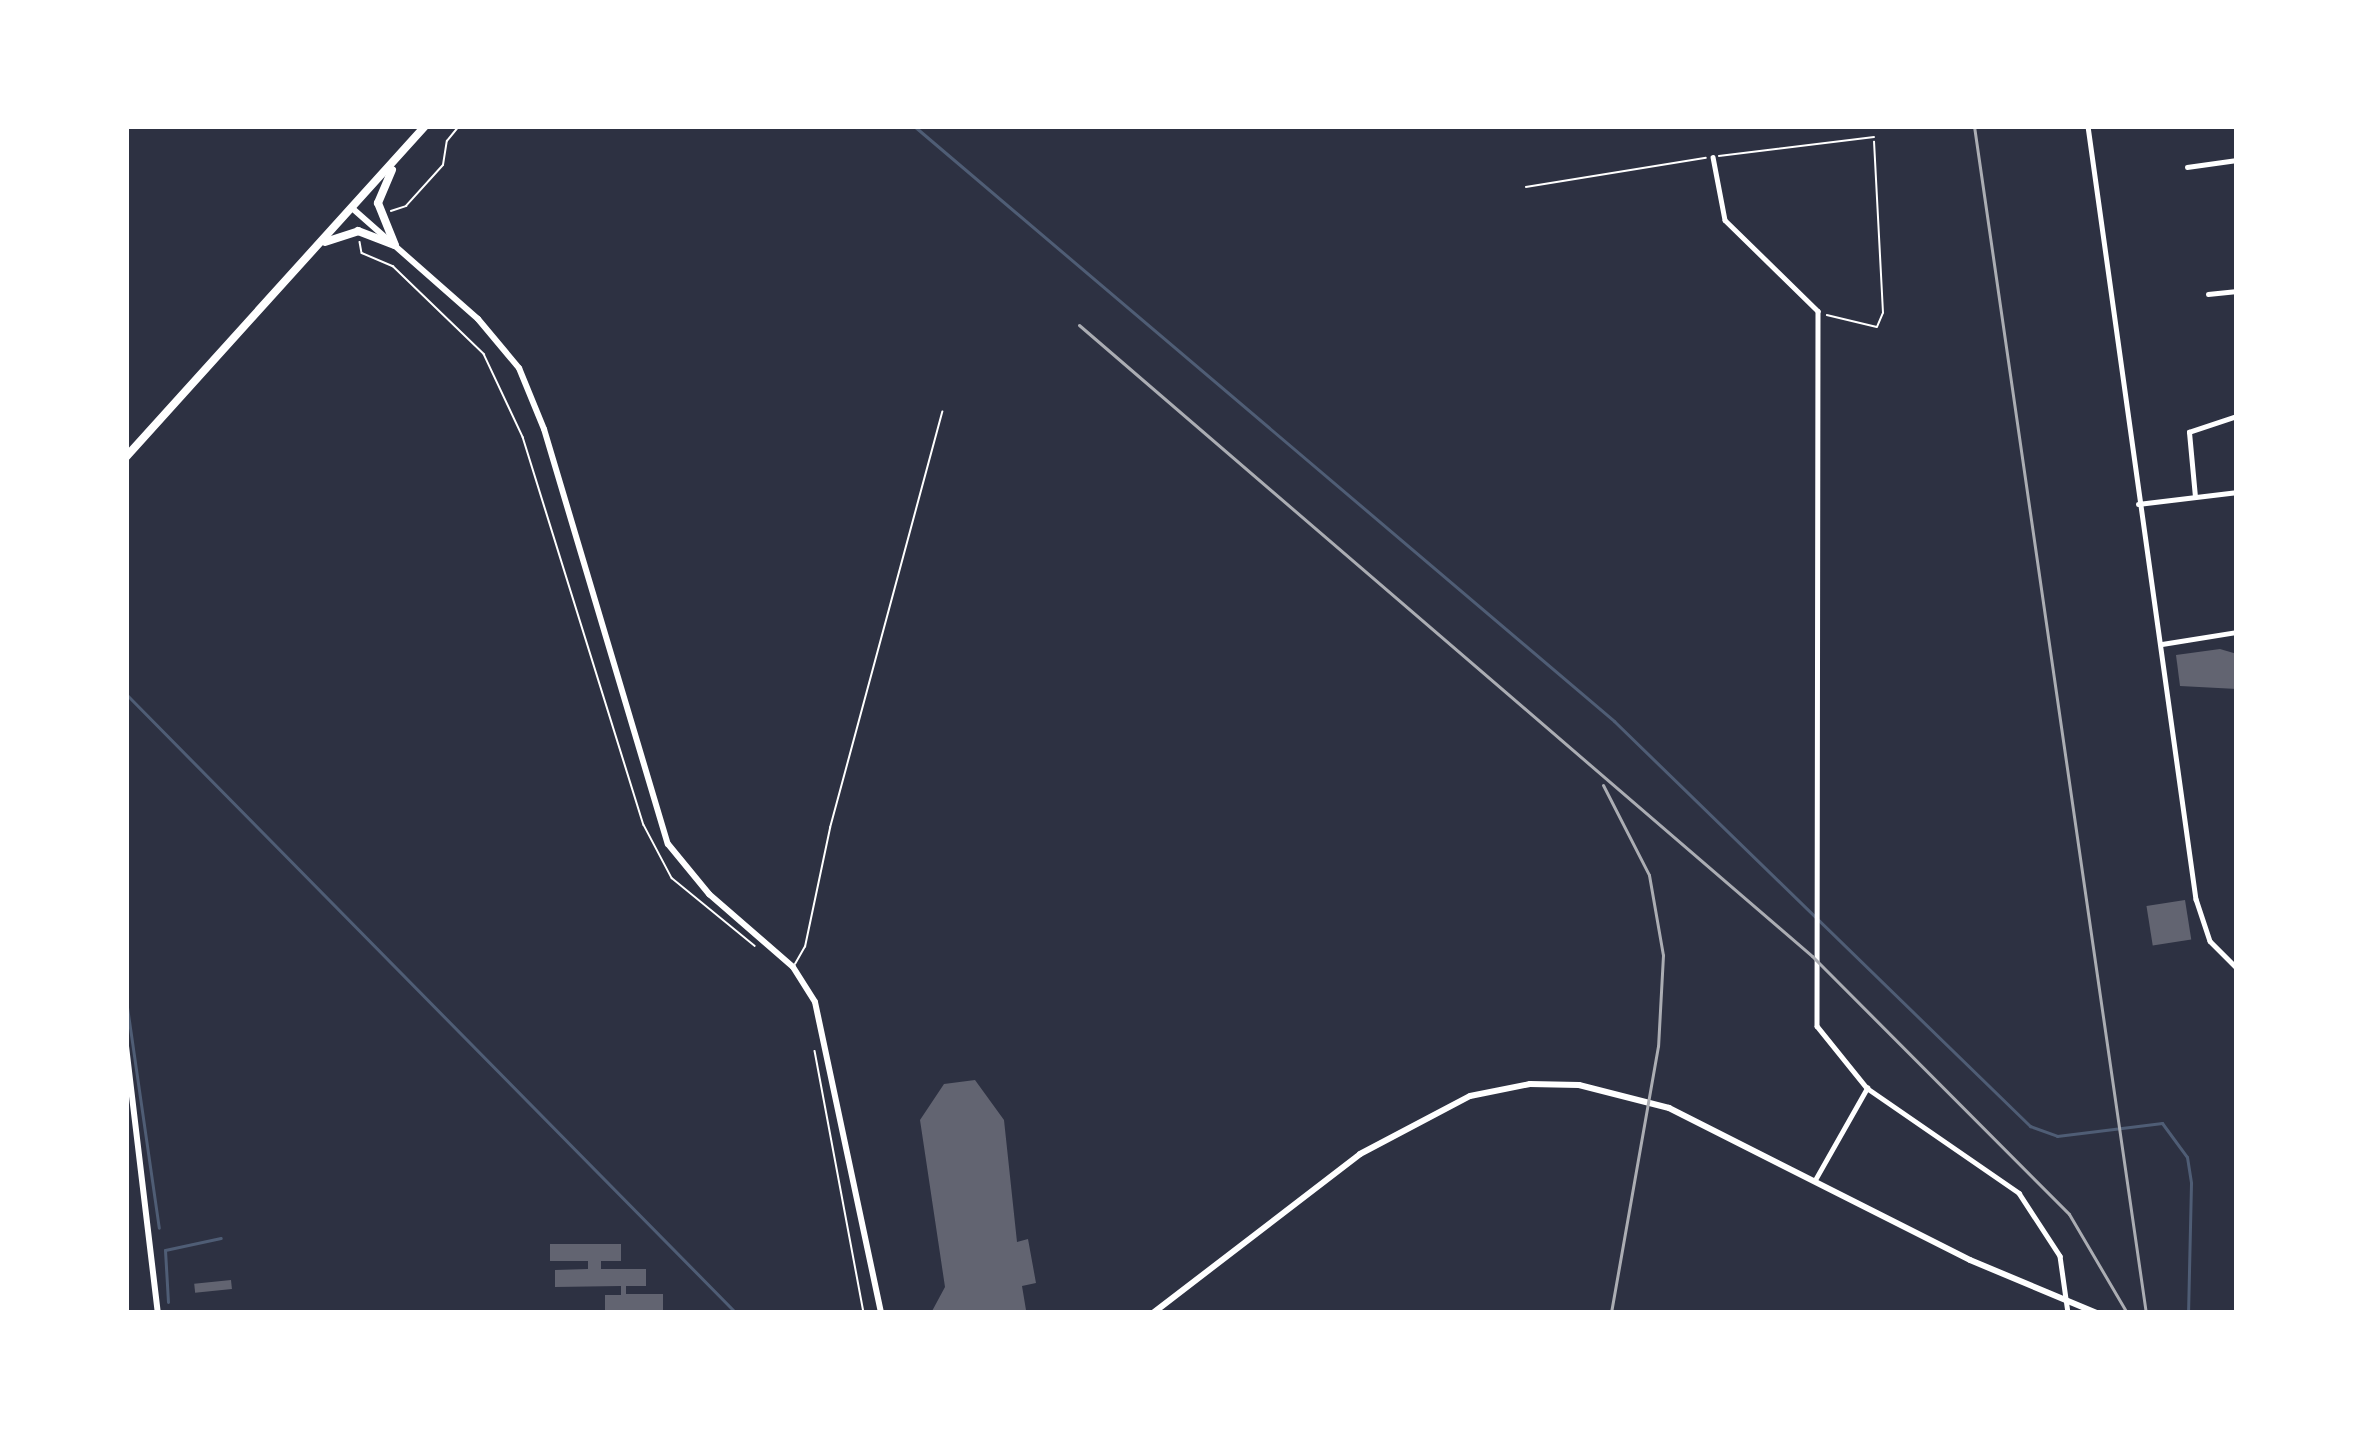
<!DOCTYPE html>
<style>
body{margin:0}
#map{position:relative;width:2363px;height:1439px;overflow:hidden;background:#2d3142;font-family:"Public Sans",sans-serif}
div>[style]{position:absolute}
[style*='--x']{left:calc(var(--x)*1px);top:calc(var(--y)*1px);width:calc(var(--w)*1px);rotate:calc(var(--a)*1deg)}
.stream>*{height:3px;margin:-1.5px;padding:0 1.5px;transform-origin:1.5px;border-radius:1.5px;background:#4f5d75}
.building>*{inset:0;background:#626471;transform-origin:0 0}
.path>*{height:1.5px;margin:-0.75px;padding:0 0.75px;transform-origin:0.75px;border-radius:0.75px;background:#fff}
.service>*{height:1.5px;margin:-0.75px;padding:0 0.75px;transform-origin:0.75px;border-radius:0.75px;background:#fff}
.minor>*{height:4.5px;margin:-2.25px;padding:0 2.25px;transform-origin:2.25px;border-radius:2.25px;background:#fff}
.tertiary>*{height:6px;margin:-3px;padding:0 3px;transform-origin:3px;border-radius:3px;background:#fff}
.primary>*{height:8px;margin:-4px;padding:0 4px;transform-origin:4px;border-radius:4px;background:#fff}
.rail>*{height:3px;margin:-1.5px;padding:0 1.5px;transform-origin:1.5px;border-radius:1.5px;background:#abadb3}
span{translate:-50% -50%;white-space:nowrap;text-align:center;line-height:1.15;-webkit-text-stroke:12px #fff;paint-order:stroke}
.frame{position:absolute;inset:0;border:129px solid #fff;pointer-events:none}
</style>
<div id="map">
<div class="stream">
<div style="--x:914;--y:126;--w:919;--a:40.36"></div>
<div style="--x:1614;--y:721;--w:581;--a:44.23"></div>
<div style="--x:2030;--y:1126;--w:29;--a:20"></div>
<div style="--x:2057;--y:1136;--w:106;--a:-7.1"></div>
<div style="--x:2162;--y:1123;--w:42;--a:53.7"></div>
<div style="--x:2187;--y:1157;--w:26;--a:81"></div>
<div style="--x:2191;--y:1183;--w:130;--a:91.3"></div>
<div style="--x:126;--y:694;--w:869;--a:45.42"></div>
<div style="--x:126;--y:1000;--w:230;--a:81.8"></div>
<div style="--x:168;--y:1302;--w:52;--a:-93.3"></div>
<div style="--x:165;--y:1250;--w:57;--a:-12.1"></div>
</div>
<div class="building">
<div style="clip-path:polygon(2220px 649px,2237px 654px,2237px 689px,2180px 686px,2176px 655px)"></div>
<div style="left:2185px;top:900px;width:40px;height:39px;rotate:81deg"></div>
<div style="clip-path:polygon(975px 1080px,1004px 1120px,1017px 1242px,1028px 1239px,1036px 1283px,1022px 1286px,1026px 1310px,931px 1313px,945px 1287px,920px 1120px,944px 1084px)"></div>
<div style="clip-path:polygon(550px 1244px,621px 1244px,621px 1261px,601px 1261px,601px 1269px,646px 1269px,646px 1286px,626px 1286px,626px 1294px,663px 1294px,663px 1311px,605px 1312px,605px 1295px,621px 1295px,621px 1286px,555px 1287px,555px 1270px,588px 1269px,588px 1261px,550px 1261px)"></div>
<div style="left:231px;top:1280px;width:9px;height:37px;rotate:84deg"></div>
</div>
<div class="path">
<div style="--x:1719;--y:156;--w:156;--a:-7"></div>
<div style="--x:1526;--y:187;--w:182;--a:-9.2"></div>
<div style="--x:391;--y:211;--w:16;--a:-18"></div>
<div style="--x:406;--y:206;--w:55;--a:-47.9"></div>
<div style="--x:443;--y:165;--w:24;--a:-81"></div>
<div style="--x:447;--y:141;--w:19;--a:-51"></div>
<div style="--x:360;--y:242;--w:11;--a:80"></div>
<div style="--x:362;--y:253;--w:34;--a:23"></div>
<div style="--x:393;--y:266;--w:127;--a:44"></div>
<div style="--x:484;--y:354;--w:92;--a:64.8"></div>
<div style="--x:523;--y:437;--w:406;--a:72.7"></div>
<div style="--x:644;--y:825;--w:60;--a:62.2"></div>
<div style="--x:672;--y:878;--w:107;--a:39.3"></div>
<div style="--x:1827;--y:315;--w:51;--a:13.5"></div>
<div style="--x:1877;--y:327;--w:15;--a:-67"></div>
<div style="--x:1883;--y:313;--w:171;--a:-93"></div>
<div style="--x:815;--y:1051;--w:267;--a:79.4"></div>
</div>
<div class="service">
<div style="--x:795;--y:964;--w:20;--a:-60"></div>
<div style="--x:805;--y:947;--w:122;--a:-78.1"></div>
<div style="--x:830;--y:828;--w:431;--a:-74.9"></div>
</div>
<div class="minor">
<div style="--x:2088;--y:126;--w:781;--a:82.05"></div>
<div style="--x:2196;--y:899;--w:44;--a:71.6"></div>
<div style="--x:2210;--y:941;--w:38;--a:45"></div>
<div style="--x:1713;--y:157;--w:64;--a:79.2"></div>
<div style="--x:1725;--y:220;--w:130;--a:44.4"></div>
<div style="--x:1818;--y:311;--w:715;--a:90.08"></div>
<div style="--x:1817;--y:1026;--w:80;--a:51.1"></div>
<div style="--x:1867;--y:1088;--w:185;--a:34.6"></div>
<div style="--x:2019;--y:1193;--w:75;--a:56.9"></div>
<div style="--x:2060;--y:1256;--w:58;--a:82"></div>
<div style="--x:2187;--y:167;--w:50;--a:-8"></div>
<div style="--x:2208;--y:294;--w:29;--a:-6"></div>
<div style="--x:2195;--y:497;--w:65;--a:-95.3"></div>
<div style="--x:2189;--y:432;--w:51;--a:-18.4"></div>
<div style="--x:2138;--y:504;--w:100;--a:-6.9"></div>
<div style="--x:2162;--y:644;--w:76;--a:-9.1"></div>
<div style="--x:1815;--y:1180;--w:106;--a:-60.5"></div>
</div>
<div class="tertiary">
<div style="--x:352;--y:208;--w:168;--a:41.4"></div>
<div style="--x:478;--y:319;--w:64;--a:50.1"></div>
<div style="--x:519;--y:368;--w:66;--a:67.7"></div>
<div style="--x:544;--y:429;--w:433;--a:73.4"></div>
<div style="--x:668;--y:844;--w:65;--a:50.6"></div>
<div style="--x:709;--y:894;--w:111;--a:41"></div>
<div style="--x:793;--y:967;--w:41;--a:57.8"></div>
<div style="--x:815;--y:1002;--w:318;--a:78"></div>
<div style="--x:126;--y:1046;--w:269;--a:83.2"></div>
<div style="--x:1153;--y:1313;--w:261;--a:-37.5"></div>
<div style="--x:1360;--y:1154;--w:124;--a:-27.8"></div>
<div style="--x:1470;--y:1096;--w:61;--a:-11.3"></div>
<div style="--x:1530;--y:1084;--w:49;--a:1.2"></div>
<div style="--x:1579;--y:1085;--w:93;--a:14.3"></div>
<div style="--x:1669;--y:1108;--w:337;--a:26.8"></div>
<div style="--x:1970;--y:1260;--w:138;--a:22.7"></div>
</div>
<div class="primary">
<div style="--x:392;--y:170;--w:36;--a:113"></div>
<div style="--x:378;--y:203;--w:45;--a:68"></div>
<div style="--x:325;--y:242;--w:35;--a:-18"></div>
<div style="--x:358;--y:231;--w:39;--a:21"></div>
<div style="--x:126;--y:457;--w:446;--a:-47.9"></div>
</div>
<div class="rail">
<div style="--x:1974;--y:126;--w:1199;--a:81.76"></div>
<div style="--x:1079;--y:325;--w:967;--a:40.72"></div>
<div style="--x:1812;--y:956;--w:364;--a:45.1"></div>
<div style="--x:2069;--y:1214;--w:115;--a:59.6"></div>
<div style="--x:1603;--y:785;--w:101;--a:62.9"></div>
<div style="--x:1649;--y:875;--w:81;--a:80.1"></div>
<div style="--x:1663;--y:955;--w:91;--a:93.1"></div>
<div style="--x:1658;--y:1046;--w:271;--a:100"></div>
</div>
<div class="frame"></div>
</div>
